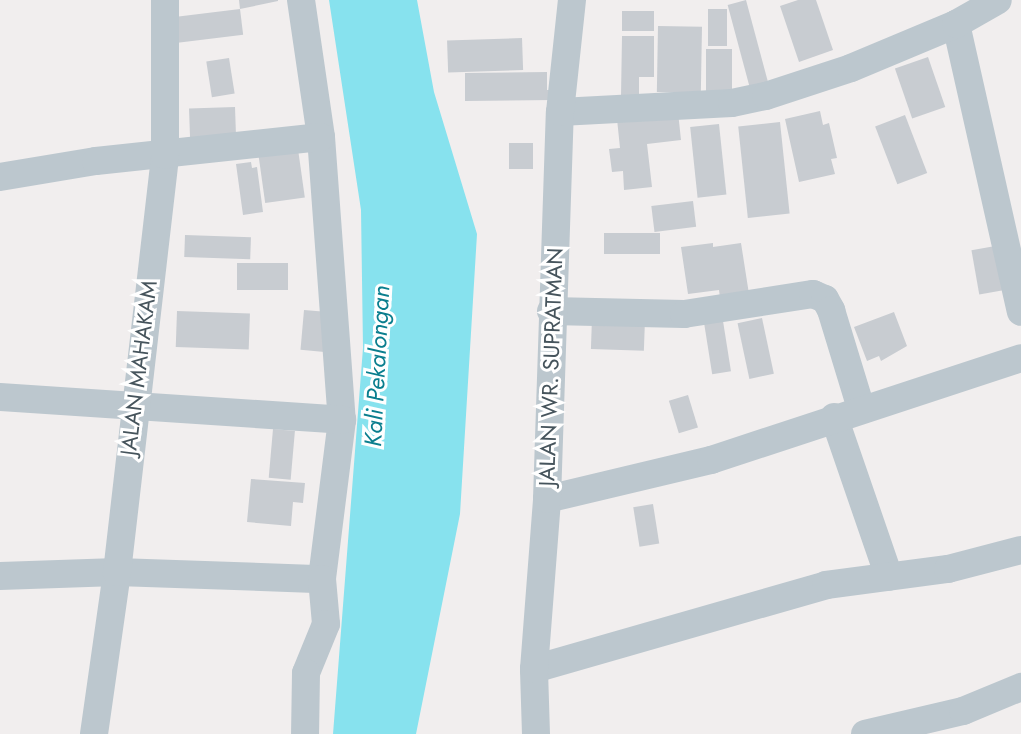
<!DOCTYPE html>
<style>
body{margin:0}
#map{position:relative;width:1021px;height:734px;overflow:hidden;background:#f1eeee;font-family:Jost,sans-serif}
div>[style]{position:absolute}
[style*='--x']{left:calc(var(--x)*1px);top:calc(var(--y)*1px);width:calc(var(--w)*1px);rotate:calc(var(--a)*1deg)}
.water>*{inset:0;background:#87e2ee}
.building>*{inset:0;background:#c8ccd1;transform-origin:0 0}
.minor>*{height:28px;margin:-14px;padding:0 14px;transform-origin:14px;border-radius:14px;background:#bcc7ce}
span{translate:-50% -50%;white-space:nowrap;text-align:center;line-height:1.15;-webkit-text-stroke:6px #fff;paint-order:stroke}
.street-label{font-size:22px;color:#46545c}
.water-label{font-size:24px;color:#0a7e8e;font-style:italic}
</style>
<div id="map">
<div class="water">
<div style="clip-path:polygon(329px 0,417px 0,434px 92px,477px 234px,460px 514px,416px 734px,333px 734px,363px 348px,361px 210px)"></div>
</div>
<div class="building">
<div style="clip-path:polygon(239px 0,278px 0,278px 1px,240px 9px)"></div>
<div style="left:746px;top:0;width:88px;height:19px;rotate:75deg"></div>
<div style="clip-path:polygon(798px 0,816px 0,833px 50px,799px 62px,780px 6px)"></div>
<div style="left:240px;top:9px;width:26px;height:68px;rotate:83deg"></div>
<div style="left:708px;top:9px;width:19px;height:37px"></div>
<div style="left:622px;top:11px;width:32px;height:20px"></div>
<div style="left:658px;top:26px;width:44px;height:66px;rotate:1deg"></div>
<div style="clip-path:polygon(622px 36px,654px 36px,654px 77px,639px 77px,639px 97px,621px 96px)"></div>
<div style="left:522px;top:38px;width:32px;height:75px;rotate:88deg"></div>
<div style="left:706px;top:49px;width:26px;height:45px"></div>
<div style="left:928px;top:57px;width:53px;height:35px;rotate:71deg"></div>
<div style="left:229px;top:58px;width:36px;height:23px;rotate:81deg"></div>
<div style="clip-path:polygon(547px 72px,547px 90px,553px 90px,553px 100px,465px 101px,465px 73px)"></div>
<div style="left:235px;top:107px;width:33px;height:46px;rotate:88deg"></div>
<div style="clip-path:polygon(820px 111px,823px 125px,829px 123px,837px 158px,831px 159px,835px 174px,799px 182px,785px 119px)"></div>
<div style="clip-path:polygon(678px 112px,681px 140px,647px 144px,652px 187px,624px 190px,623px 171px,612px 172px,609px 149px,620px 148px,617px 119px)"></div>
<div style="left:905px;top:115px;width:62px;height:32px;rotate:69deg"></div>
<div style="left:780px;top:122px;width:92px;height:42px;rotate:84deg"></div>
<div style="left:719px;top:124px;width:71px;height:29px;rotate:84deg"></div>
<div style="left:509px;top:143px;width:24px;height:26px"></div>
<div style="left:298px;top:149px;width:49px;height:40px;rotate:82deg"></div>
<div style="clip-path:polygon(251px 162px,252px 168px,257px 167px,263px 212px,243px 215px,236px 164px)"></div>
<div style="left:693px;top:201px;width:26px;height:42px;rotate:83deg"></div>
<div style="left:660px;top:233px;width:21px;height:56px;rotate:90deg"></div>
<div style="left:185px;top:235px;width:66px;height:22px;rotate:2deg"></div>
<div style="clip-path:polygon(713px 243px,713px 247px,741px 243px,749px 294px,720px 298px,719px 290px,688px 294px,681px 247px)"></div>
<div style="left:1001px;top:245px;width:45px;height:30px;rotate:80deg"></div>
<div style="left:237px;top:263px;width:51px;height:27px"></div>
<div style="left:304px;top:310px;width:24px;height:40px;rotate:5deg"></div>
<div style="left:177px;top:311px;width:73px;height:36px;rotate:2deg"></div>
<div style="clip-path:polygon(894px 312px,907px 346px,881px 361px,879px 356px,867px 361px,854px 327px)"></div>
<div style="left:592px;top:318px;width:53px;height:31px;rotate:2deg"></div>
<div style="left:762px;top:318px;width:57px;height:25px;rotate:78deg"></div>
<div style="left:723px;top:321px;width:51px;height:19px;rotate:81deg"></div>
<div style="left:688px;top:395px;width:34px;height:20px;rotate:73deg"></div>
<div style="left:273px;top:429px;width:22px;height:49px;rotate:5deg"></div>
<div style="clip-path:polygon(251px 479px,305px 483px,303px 503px,293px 502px,291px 526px,247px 522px)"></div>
<div style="left:653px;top:504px;width:40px;height:20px;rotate:81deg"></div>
</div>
<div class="minor">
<div style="--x:301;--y:0;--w:138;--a:81.7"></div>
<div style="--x:321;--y:137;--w:284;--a:85.8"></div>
<div style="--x:342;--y:420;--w:160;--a:97.2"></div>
<div style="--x:956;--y:24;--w:295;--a:77.3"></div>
<div style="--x:560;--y:112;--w:172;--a:-3"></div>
<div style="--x:732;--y:103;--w:35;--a:-12"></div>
<div style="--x:766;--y:96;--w:89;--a:-18.2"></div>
<div style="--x:851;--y:68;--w:114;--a:-22.7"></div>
<div style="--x:956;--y:24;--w:48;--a:-29.7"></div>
<div style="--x:0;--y:177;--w:97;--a:-9.5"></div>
<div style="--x:96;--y:161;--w:226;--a:-6.1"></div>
<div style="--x:551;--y:311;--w:133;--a:1.3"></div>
<div style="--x:684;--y:314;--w:131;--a:-8.8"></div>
<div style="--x:813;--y:294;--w:13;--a:23"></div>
<div style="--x:825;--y:299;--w:13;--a:61"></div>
<div style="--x:831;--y:310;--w:102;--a:73"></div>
<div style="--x:0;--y:397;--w:343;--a:3.8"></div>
<div style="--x:834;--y:417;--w:169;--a:71"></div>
<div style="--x:547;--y:499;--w:169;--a:-13.4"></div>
<div style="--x:711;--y:460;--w:326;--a:-18.2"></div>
<div style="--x:0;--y:576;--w:117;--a:-2"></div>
<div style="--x:117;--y:572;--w:205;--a:2"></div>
<div style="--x:322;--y:579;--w:45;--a:84.9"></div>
<div style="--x:326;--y:624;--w:53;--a:112.2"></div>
<div style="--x:306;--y:673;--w:61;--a:90.9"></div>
<div style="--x:534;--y:669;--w:304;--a:-16"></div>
<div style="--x:826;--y:585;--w:123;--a:-7.5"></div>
<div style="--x:948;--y:569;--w:75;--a:-14.6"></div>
<div style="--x:94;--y:734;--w:164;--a:-81.9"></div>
<div style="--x:117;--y:572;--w:420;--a:-83.4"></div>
<div style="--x:165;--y:155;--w:155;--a:-90"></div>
<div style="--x:536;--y:734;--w:65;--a:-91.8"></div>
<div style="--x:534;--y:669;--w:170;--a:-85.6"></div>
<div style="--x:547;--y:499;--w:387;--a:-88.1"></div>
<div style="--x:560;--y:112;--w:113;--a:-83.9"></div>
<div style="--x:865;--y:734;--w:101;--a:-13.2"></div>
<div style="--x:963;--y:711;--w:63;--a:-22.5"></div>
</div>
<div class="street-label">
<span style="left:551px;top:367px;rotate:-88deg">JALAN WR. SUPRATMAN</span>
<span style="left:139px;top:368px;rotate:-83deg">JALAN MAHAKAM</span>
</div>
<div class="water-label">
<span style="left:377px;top:366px;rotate:-87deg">Kali Pekalongan</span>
</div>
</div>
